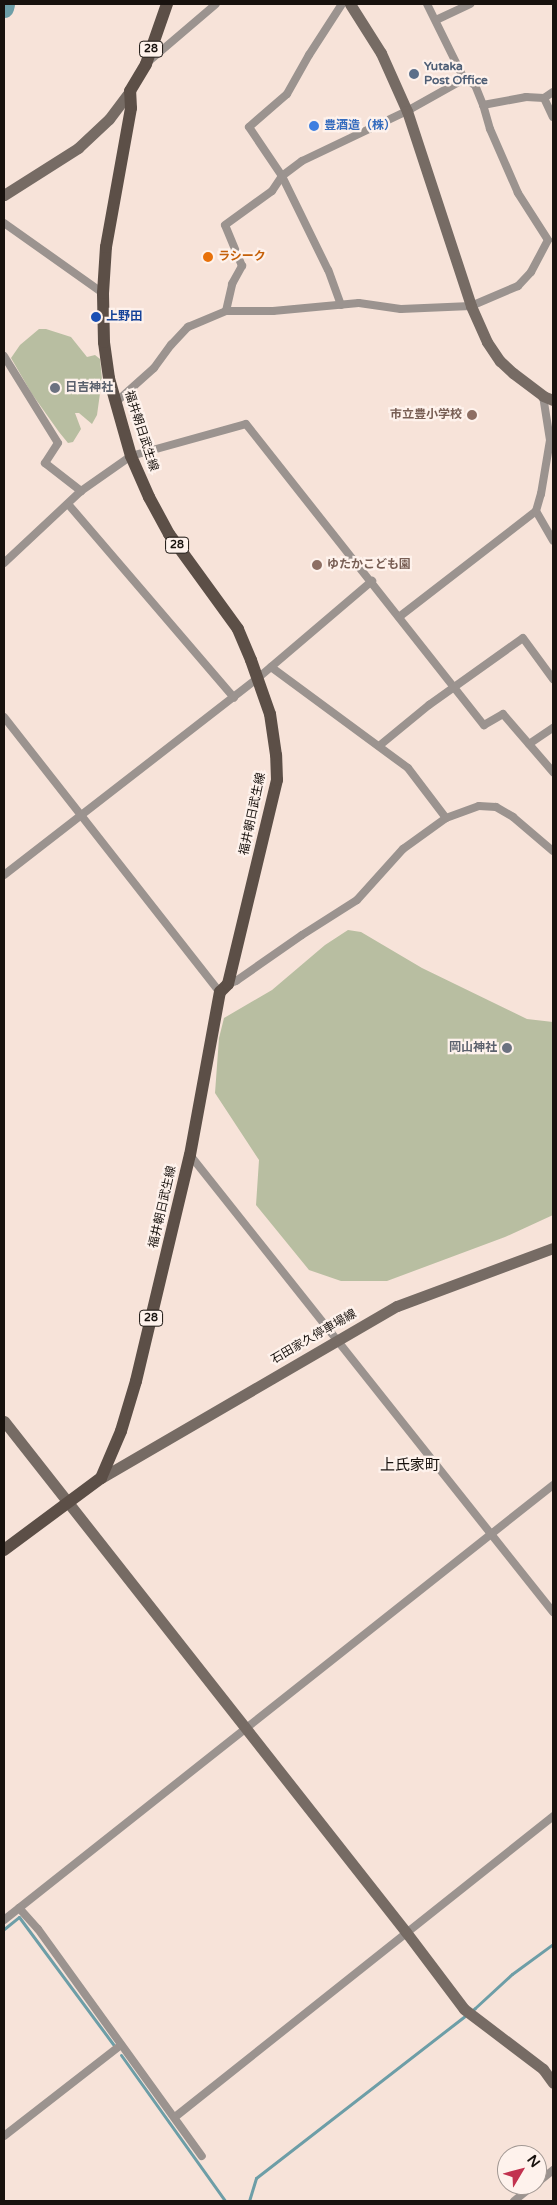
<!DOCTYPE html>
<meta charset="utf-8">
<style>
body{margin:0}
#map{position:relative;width:557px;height:2205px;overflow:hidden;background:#f7e3d9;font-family:"Varela Round","Noto Sans JP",sans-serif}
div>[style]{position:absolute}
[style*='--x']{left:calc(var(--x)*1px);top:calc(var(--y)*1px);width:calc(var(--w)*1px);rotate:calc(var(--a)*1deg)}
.green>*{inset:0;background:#b8bea1}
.stream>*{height:3px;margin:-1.5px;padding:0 1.5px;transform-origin:1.5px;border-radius:1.5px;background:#6d9ea7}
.river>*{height:19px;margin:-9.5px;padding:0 9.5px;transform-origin:9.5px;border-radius:9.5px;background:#6d9ea7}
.street>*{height:8px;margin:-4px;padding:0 4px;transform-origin:4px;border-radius:4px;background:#9b938f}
.secondary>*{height:11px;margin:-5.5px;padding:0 5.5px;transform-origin:5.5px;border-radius:5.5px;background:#766b64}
.primary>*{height:12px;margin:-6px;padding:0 6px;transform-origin:6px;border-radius:6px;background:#5c4f47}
.dots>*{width:14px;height:14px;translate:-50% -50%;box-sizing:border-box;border:2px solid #fef2ec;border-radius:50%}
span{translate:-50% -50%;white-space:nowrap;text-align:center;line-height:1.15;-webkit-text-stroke:4.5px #fef2ec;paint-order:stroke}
.shield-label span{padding:1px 4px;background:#fef2ec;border:1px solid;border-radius:4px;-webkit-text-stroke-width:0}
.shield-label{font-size:11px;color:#18120e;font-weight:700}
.service-label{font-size:12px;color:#4e5e75;font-weight:700}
.left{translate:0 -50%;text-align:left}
.shop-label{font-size:12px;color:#366cbe;font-weight:700}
.food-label{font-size:12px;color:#c56008;font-weight:700}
.transit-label{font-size:12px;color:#164399;font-weight:700}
.worship-label{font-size:12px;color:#5b616d;font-weight:700}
.right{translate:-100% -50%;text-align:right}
.education-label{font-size:12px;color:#785e54;font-weight:700}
.street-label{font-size:12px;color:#18120e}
.quarter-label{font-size:15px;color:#18120e}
.frame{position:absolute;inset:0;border:5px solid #18120e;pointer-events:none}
.north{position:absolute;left:497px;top:2145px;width:50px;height:50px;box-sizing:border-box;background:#fef2ec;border:1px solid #a29893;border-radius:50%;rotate:53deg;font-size:14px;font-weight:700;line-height:20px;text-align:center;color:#18120e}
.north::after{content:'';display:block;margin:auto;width:18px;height:22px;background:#c2324f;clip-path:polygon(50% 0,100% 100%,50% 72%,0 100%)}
</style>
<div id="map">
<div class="green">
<div style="clip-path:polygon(39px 329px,46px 329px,71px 337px,87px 357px,95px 355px,100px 359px,102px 379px,97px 415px,92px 424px,79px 413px,75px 413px,81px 429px,73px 442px,68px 443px,59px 432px,32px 394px,11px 358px,20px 345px)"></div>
<div style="clip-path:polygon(348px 930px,361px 932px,422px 968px,527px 1019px,553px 1022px,553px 1215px,505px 1237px,387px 1281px,341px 1281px,309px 1270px,256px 1205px,259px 1160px,215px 1093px,219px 1038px,224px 1018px,272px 990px,325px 945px)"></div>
</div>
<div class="stream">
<div style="--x:4;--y:1929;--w:19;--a:-39"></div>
<div style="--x:19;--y:1917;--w:158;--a:53.5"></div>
<div style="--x:121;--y:2055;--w:179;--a:54.5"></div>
<div style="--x:249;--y:2201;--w:24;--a:-73"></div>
<div style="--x:256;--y:2178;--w:277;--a:-37.8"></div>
<div style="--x:475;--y:2008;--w:50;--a:-42.6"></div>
<div style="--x:512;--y:1974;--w:51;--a:-36.2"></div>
</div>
<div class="river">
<div style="--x:4;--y:8;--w:4;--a:-76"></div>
</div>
<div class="street">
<div style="--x:427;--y:4;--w:84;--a:63.7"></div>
<div style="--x:464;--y:79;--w:13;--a:29"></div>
<div style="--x:475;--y:85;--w:22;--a:68"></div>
<div style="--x:436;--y:20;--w:38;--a:-25"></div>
<div style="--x:148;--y:62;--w:89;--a:-40.5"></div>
<div style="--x:544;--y:98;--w:21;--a:65"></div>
<div style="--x:4;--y:223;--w:121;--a:35.3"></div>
<div style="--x:341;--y:305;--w:37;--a:-110"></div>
<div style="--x:328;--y:270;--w:105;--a:-116.1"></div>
<div style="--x:282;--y:176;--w:59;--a:-124"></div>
<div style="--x:249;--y:127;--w:50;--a:-41"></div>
<div style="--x:287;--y:94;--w:45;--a:-60.6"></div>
<div style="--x:309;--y:55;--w:61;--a:-57.1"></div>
<div style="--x:226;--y:311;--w:28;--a:-77"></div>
<div style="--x:232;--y:284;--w:21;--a:-61"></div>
<div style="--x:242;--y:266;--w:44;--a:-112.5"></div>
<div style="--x:225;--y:225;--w:58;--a:-35.9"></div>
<div style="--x:272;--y:191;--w:18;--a:-56"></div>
<div style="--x:282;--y:176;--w:25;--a:-37"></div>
<div style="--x:302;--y:161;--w:116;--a:-25.5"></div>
<div style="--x:407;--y:111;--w:65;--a:-29.3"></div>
<div style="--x:4;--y:356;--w:102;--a:58.2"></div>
<div style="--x:58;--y:443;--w:24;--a:123"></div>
<div style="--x:45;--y:463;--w:46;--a:37.9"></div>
<div style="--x:116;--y:402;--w:51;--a:-41.8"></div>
<div style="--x:154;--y:368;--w:29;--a:-54"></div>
<div style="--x:171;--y:345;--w:25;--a:-47"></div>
<div style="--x:188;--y:327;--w:41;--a:-22.8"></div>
<div style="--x:226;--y:311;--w:47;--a:0"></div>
<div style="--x:273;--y:311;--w:86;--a:-5.3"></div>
<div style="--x:359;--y:303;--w:42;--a:8.1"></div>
<div style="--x:401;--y:309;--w:70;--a:-2.5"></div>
<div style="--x:471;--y:306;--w:51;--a:-23.1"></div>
<div style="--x:518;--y:286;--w:19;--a:-47"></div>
<div style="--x:531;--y:272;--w:36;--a:-62"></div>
<div style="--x:548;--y:240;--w:56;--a:-122.6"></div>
<div style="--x:518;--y:193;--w:70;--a:-113.6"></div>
<div style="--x:490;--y:129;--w:25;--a:-106"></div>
<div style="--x:483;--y:105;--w:44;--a:-10.5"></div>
<div style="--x:526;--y:97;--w:18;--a:3"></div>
<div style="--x:544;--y:98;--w:11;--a:-34"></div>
<div style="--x:68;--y:504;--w:255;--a:49.4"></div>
<div style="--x:536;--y:511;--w:34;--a:60"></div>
<div style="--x:4;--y:563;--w:105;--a:-43.1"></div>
<div style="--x:81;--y:491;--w:61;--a:-35"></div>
<div style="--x:131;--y:456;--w:119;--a:-15.5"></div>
<div style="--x:246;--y:424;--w:384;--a:51.7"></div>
<div style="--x:484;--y:725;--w:22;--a:-30"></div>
<div style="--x:503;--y:714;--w:77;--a:49.2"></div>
<div style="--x:399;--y:617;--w:173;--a:-37.7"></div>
<div style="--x:536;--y:511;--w:18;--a:-74"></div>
<div style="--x:541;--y:494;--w:55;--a:-80.5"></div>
<div style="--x:550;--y:440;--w:45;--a:-99"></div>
<div style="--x:271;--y:667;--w:170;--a:36.4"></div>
<div style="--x:408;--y:768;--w:63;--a:52.8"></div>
<div style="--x:4;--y:717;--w:350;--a:51.9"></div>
<div style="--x:529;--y:744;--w:29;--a:-34"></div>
<div style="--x:379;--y:746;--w:65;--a:-39.4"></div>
<div style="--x:429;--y:705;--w:115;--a:-35.5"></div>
<div style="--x:523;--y:638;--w:51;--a:53.8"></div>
<div style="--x:4;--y:875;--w:321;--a:-37.8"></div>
<div style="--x:258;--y:678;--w:150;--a:-40.4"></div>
<div style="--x:228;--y:984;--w:9;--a:-21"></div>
<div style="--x:236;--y:981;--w:80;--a:-34.9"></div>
<div style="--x:302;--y:935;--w:65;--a:-32.5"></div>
<div style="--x:357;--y:900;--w:69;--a:-48"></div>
<div style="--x:403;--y:849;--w:53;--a:-35.8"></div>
<div style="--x:446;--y:818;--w:35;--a:-20"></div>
<div style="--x:479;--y:806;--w:17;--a:3"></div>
<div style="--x:496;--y:807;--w:20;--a:30"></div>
<div style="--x:513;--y:817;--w:52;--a:40.4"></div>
<div style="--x:190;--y:1155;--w:584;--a:51.54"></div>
<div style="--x:19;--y:1908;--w:28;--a:48"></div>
<div style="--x:38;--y:1929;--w:280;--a:54.2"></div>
<div style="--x:4;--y:1920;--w:700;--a:-38.39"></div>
<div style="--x:175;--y:2117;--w:483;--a:-38.5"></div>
<div style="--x:4;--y:2136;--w:148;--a:-37.9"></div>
<div style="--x:537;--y:2183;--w:21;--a:-39"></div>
<div style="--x:514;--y:2201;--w:26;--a:-39"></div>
</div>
<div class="secondary">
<div style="--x:350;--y:4;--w:58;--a:57.7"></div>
<div style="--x:381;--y:53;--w:64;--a:65.9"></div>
<div style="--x:407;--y:111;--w:205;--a:71.8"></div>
<div style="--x:471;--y:306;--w:39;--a:66"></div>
<div style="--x:487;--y:342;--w:23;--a:56"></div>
<div style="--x:500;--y:361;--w:18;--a:43"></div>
<div style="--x:513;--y:373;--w:38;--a:37"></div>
<div style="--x:543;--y:396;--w:11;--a:22"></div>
<div style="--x:4;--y:195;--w:88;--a:-32.4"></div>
<div style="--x:78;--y:148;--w:42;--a:-43.1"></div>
<div style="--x:109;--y:119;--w:35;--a:-53"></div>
<div style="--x:4;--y:1421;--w:650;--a:51.81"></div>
<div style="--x:406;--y:1932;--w:96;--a:53"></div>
<div style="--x:464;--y:2009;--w:99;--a:37.2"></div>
<div style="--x:543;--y:2069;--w:17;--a:54"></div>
<div style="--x:101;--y:1478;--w:342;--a:-30.2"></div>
<div style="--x:397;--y:1306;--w:166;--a:-20.4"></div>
</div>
<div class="primary">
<div style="--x:4;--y:1550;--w:121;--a:-36.6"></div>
<div style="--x:101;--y:1478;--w:51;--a:-66.9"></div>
<div style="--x:121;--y:1431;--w:52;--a:-73.3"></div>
<div style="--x:136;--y:1381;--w:232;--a:-76.6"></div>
<div style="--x:190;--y:1155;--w:166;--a:-79.6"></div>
<div style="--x:220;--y:992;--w:11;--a:-45"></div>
<div style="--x:228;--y:984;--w:210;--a:-76.5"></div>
<div style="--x:277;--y:780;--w:25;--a:-92"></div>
<div style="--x:276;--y:755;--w:41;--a:-98.3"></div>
<div style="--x:270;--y:714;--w:57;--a:-109.4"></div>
<div style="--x:251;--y:660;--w:34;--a:-113"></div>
<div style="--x:238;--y:629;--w:117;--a:-126"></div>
<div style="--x:169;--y:534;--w:42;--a:-118.4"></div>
<div style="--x:149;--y:497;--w:45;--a:-113.7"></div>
<div style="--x:131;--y:456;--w:81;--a:-105.8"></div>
<div style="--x:109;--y:378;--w:36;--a:-98"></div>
<div style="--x:104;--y:342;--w:49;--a:-91.2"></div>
<div style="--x:103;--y:293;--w:46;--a:-86.3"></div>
<div style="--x:106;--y:247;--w:141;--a:-79.8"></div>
<div style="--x:131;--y:108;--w:17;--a:-93"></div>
<div style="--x:130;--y:91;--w:31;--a:-59"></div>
<div style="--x:146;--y:64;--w:64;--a:-70.7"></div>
</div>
<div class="dots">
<div style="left:414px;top:74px;background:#5c6f8a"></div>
<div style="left:314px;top:126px;background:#3f7fe0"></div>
<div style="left:208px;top:257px;background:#e8710a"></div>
<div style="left:96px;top:317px;background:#1a4fb4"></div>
<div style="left:55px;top:388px;background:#6b7280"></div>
<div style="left:472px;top:415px;background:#8d6e63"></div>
<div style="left:317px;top:565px;background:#8d6e63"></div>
<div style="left:507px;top:1048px;background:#6b7280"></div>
</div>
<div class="shield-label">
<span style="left:151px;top:49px">28</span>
<span style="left:177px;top:545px">28</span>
<span style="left:151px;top:1318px">28</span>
</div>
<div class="service-label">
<span class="left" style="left:424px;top:74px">Yutaka<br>Post Office</span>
</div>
<div class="shop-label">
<span class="left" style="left:324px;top:126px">豊酒造（株）</span>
</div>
<div class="food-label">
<span class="left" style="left:218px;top:257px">ラシーク</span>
</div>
<div class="transit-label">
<span class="left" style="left:106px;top:317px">上野田</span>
</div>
<div class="worship-label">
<span class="left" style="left:65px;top:388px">日吉神社</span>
<span class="right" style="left:497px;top:1048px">岡山神社</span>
</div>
<div class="education-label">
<span class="right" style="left:462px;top:415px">市立豊小学校</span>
<span class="left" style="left:327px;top:565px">ゆたかこども園</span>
</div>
<div class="street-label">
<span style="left:141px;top:431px;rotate:72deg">福井朝日武生線</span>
<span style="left:253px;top:814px;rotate:-78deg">福井朝日武生線</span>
<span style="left:163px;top:1207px;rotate:-77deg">福井朝日武生線</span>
<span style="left:314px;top:1337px;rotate:-30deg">石田家久停車場線</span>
</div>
<div class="quarter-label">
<span style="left:410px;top:1466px">上氏家町</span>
</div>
<div class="frame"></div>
<div class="north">N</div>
</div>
